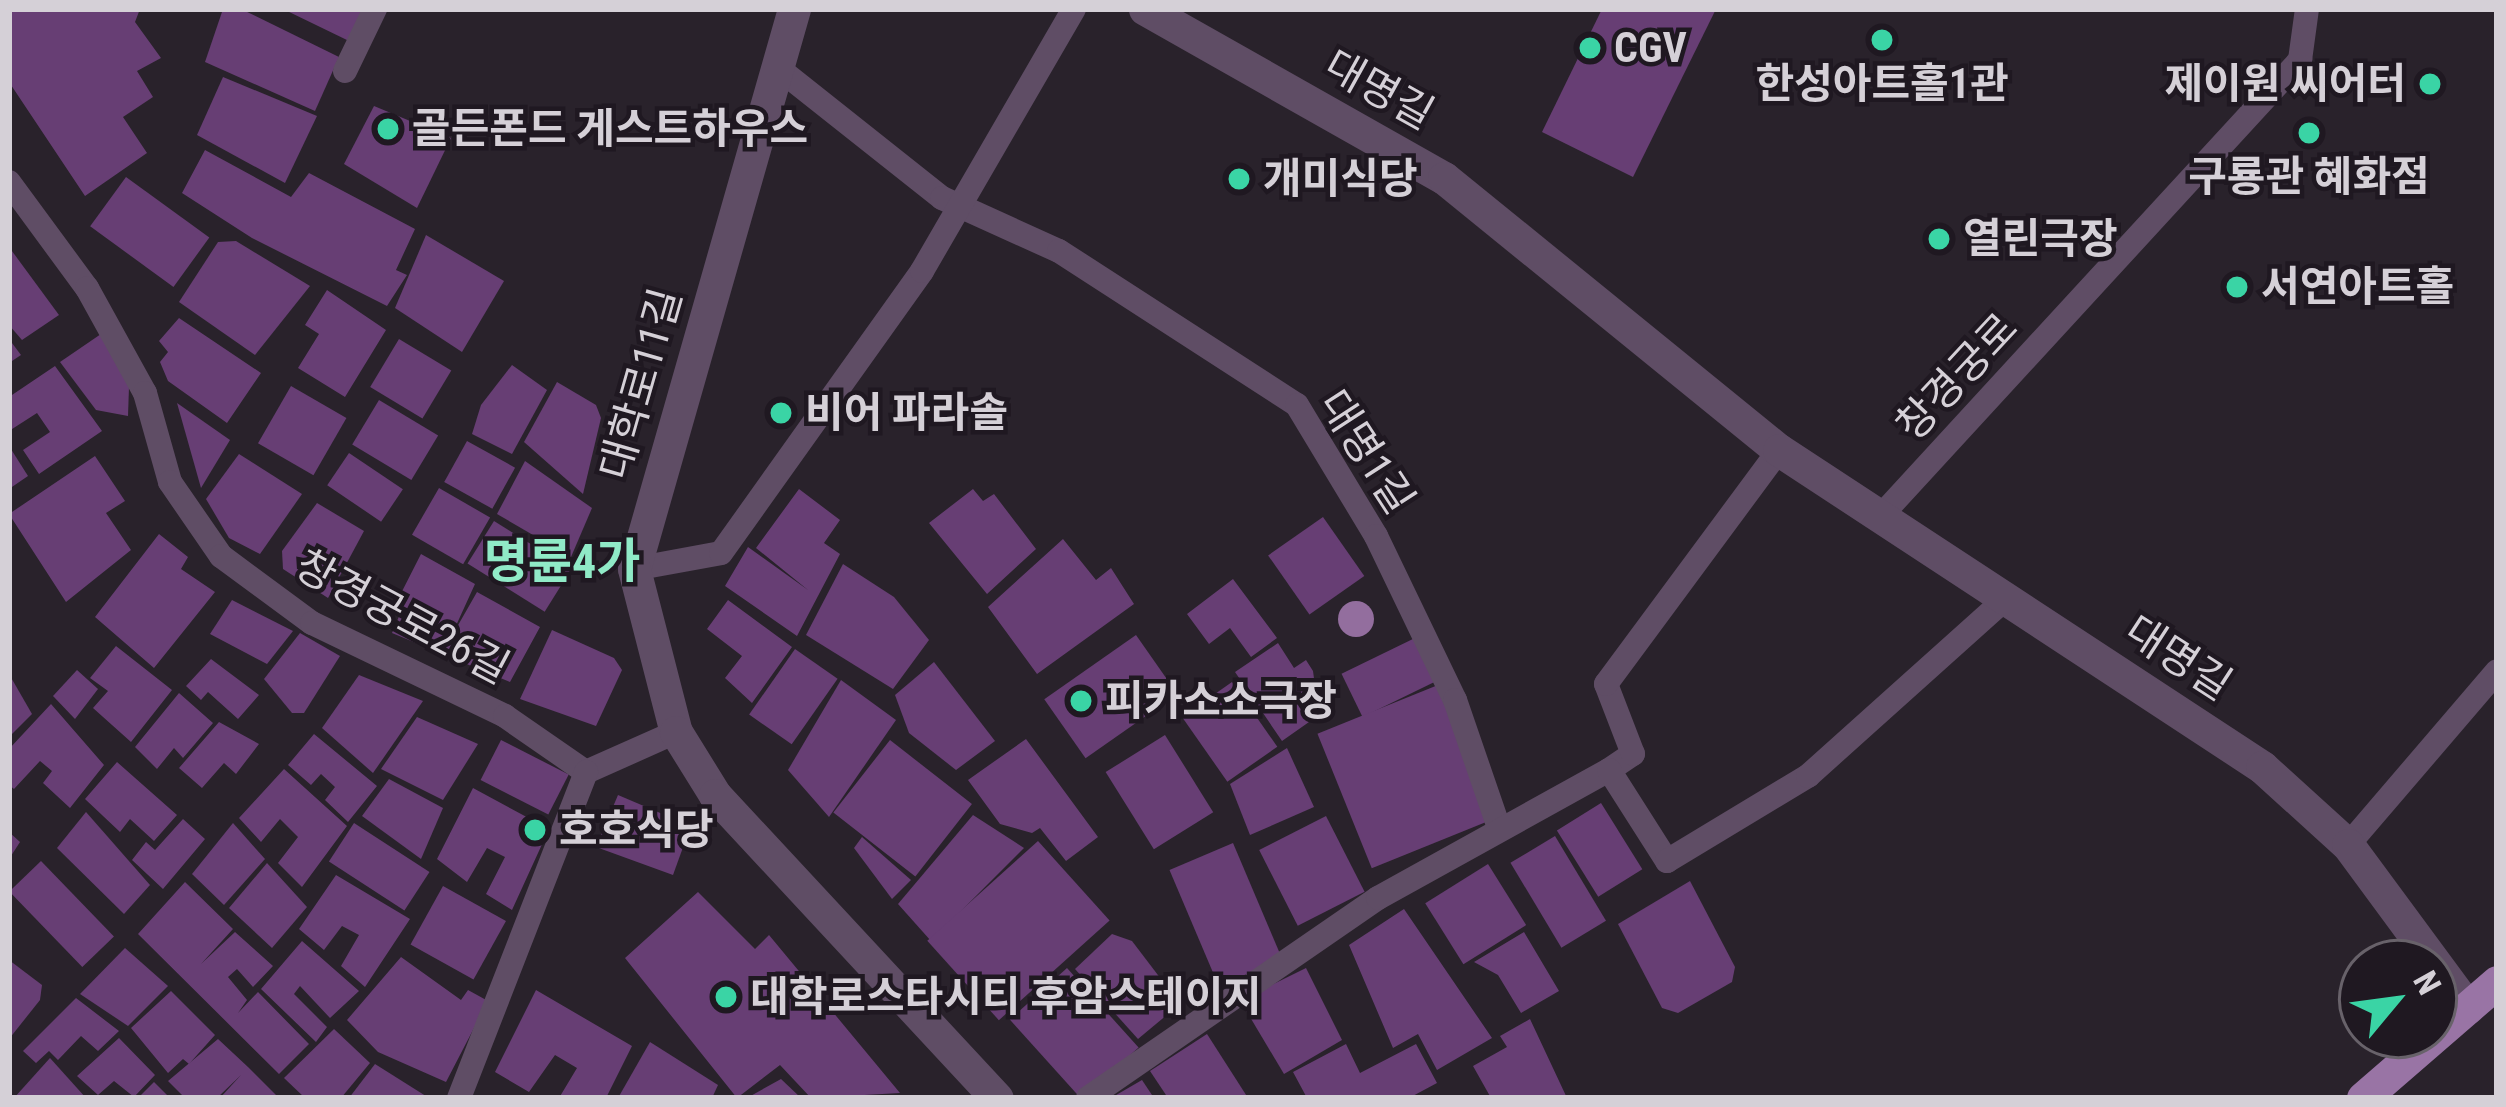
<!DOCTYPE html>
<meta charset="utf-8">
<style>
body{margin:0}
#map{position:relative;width:2506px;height:1107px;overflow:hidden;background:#29222b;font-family:"Roboto Condensed","Noto Sans KR",sans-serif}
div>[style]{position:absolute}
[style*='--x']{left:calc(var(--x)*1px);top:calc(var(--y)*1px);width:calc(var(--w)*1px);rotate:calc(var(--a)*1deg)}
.building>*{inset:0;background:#673e74;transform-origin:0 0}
.service>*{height:24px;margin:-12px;padding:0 12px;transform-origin:12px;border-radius:12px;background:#5f4d65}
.minor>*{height:33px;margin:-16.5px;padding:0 16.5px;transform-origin:16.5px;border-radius:16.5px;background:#5f4d65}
.primary>*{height:33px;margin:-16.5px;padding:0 16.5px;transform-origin:16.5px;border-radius:16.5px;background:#9974a5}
.trees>*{width:36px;height:36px;margin:-18px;border-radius:50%;background:#936e9e}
.dots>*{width:33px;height:33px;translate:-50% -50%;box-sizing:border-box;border:6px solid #1f1821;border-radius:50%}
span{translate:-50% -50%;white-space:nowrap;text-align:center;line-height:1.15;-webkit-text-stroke:9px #1f1821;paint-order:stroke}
.poi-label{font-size:42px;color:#d5d0d7;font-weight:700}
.left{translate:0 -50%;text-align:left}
.right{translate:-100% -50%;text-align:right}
.street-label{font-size:42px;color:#d5d0d7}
.quarter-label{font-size:48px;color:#90eac7;font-weight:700}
.frame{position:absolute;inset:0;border:12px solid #d5d0d7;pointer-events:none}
.north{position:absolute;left:2338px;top:939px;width:120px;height:120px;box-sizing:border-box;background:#1f1821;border:3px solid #68626a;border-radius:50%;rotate:61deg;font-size:33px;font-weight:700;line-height:48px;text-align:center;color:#d5d0d7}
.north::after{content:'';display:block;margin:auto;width:42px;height:54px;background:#3ad4a5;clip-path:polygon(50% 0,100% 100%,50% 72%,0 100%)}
</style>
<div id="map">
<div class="building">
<div style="clip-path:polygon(9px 9px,140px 9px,135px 22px,161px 58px,137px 71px,153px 97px,123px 117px,147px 153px,85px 196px,9px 82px)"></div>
<div style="clip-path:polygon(223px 9px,241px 9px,339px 57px,315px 111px,205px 62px)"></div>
<div style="clip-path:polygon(283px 9px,364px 9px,349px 41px)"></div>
<div style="clip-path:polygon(1602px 9px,1716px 9px,1633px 177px,1542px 132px)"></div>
<div style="clip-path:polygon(223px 77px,317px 116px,285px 183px,197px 135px)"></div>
<div style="clip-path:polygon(374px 106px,451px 138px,417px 208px,344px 164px)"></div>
<div style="clip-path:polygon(205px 150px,291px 197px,309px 173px,415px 229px,396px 270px,407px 275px,387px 306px,252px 238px,182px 193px)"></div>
<div style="left:126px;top:177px;width:103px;height:61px;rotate:36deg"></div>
<div style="clip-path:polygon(426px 235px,504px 281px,462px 352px,395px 308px)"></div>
<div style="clip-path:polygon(236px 241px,310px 286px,255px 355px,179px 302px,218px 242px)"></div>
<div style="clip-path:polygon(9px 247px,59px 315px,22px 340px,9px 325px)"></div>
<div style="clip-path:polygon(327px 290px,386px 330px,345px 397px,298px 368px,319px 334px,305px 325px)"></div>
<div style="clip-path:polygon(179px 318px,261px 373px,227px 423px,168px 381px,160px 362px,168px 352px,159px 341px)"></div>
<div style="clip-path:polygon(101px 334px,129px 387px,128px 416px,96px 410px,60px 362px)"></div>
<div style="clip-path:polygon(9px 339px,21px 355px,9px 363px)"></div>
<div style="left:399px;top:339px;width:61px;height:56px;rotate:31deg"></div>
<div style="clip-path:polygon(512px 365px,547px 390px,512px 454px,472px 434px,481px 405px)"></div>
<div style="clip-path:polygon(55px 366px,102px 431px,39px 474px,23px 450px,50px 432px,37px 413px,9px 431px,9px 397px)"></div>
<div style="clip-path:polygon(557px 382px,596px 405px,601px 418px,583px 494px,524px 442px)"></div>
<div style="left:291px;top:386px;width:64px;height:66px;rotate:30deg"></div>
<div style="left:379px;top:400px;width:69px;height:52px;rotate:31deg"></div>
<div style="clip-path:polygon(177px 403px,230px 440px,201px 488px)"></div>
<div style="left:467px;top:441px;width:55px;height:47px;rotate:29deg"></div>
<div style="clip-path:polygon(9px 446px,28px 476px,9px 489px)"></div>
<div style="left:349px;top:453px;width:65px;height:39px;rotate:34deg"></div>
<div style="clip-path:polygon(239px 454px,302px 494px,260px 554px,229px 538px,206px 499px)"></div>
<div style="clip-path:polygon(95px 456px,125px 501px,106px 513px,131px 550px,66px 602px,9px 514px)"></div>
<div style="clip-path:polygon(525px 461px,592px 508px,571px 557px,497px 514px)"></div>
<div style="left:439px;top:488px;width:59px;height:54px;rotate:30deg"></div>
<div style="clip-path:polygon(799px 489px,840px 520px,824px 543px,840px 554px,797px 636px,725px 586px,748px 547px,808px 590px,756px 548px)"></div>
<div style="clip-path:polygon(973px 489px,983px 501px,994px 494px,1036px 549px,987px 594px,929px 523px)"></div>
<div style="clip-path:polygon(317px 503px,364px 531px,328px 598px,283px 569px,282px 551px)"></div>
<div style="left:1323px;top:517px;width:72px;height:67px;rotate:55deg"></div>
<div style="left:494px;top:521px;width:91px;height:50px;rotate:32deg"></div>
<div style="clip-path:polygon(159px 534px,188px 557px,181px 569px,215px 592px,154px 668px,95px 617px)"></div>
<div style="clip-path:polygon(1063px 539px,1096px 580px,1111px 568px,1134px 604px,1037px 674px,988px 607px)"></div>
<div style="clip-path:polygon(421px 554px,475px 584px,449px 641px,477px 592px,540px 627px,510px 682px,392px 633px,400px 614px,392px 611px)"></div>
<div style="clip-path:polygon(843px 564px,894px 597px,929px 640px,893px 689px,806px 635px)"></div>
<div style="clip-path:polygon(1233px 579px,1277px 638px,1251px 657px,1230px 628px,1209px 644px,1187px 614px)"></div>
<div style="clip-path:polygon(232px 600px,293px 631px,267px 664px,210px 634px)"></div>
<div style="clip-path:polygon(728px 600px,792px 647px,752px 703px,725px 678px,742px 656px,707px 629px)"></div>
<div style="clip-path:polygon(552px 630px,614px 658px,622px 670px,596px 726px,520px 699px)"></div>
<div style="clip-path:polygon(300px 633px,340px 656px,304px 713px,292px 713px,264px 679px)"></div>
<div style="left:1136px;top:635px;width:72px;height:112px;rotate:55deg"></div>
<div style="left:1417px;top:637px;width:48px;height:84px;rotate:64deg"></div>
<div style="clip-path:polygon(1278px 643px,1294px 668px,1306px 660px,1313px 671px,1319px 715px,1282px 741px,1235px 672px)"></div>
<div style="clip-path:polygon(116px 646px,172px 690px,131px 742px,93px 708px,108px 691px,90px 678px)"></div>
<div style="left:795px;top:649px;width:52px;height:80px;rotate:35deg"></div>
<div style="clip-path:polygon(211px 659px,259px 695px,238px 719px,208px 692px,201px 700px,186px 686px)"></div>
<div style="clip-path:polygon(934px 662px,995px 741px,956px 770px,909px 733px,895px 695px)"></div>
<div style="clip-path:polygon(77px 670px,98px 689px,75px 719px,53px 696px)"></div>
<div style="clip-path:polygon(9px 674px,32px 714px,9px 737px)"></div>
<div style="clip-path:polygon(359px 675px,423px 701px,373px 773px,322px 728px)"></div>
<div style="clip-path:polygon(841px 680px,896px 720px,829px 817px,788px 770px)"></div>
<div style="left:1232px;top:682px;width:79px;height:61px;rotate:55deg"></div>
<div style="left:1438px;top:685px;width:145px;height:130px;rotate:68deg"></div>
<div style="clip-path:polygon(179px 693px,213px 723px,183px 758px,174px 748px,157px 769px,135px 747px)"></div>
<div style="clip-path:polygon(51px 704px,104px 765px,70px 808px,43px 783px,52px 771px,40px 761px,14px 789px,9px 785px,9px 749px)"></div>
<div style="clip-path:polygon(417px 717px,478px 744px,443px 800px,381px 769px)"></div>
<div style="clip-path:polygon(219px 722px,259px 744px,236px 774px,224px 763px,202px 788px,179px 768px)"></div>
<div style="clip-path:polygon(314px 734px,377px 786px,348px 822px,325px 800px,335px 787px,321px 774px,311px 785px,288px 765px)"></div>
<div style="left:1165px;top:735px;width:91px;height:70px;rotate:58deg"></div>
<div style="clip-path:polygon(1026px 739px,1098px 837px,1066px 861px,1040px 828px,1032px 833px,1000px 824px,968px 780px)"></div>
<div style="left:501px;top:740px;width:76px;height:45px;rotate:27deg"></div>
<div style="left:890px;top:740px;width:104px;height:92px;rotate:38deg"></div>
<div style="clip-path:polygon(1287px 748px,1314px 807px,1250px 835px,1230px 784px)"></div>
<div style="clip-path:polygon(117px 762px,177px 815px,154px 841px,130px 819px,120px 832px,85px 799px)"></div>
<div style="clip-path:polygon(284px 769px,347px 826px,302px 887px,278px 863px,298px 837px,280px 819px,261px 842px,239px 818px)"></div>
<div style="clip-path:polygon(389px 779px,443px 808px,421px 859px,362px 816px)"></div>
<div style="clip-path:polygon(473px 788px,549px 829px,512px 910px,486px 894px,505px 857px,487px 848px,467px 882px,437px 859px)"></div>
<div style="clip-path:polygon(618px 795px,672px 818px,686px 839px,673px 875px,596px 847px)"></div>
<div style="left:1601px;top:803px;width:78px;height:52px;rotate:58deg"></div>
<div style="clip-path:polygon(86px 812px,150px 885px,124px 914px,57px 848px)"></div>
<div style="clip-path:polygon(973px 815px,1024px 848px,931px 941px,898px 904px)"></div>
<div style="left:1326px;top:816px;width:85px;height:75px;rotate:63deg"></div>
<div style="clip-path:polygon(183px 819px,205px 839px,163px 889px,132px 860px,146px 842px,155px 850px)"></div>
<div style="clip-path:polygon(233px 823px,265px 859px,224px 905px,192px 874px)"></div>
<div style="left:354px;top:823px;width:90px;height:46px;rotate:33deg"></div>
<div style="clip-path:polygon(9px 832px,20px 842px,9px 859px)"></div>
<div style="left:1555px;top:836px;width:99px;height:52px;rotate:59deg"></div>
<div style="clip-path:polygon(862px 837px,911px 880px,892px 899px,854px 848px)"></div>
<div style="left:1038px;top:841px;width:107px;height:149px;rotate:48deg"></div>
<div style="left:1233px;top:843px;width:126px;height:69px;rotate:67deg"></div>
<div style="left:41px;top:861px;width:105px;height:44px;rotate:46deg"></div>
<div style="clip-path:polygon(267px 863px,307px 907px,272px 948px,229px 908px)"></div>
<div style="left:1488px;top:864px;width:72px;height:74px;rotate:58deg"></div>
<div style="clip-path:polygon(336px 875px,410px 919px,365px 987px,341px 966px,359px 935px,342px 926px,324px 950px,299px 929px)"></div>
<div style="clip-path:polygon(1690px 881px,1735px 967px,1732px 982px,1678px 1013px,1662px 1008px,1618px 924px)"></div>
<div style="clip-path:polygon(185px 882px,233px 929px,201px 964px,235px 932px,273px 966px,253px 987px,237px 969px,228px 977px,247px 1000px,238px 1013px,258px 992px,309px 1044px,279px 1074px,138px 934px)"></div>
<div style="left:443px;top:886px;width:72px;height:67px;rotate:29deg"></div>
<div style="clip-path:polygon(698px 892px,755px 949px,769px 935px,900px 1093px,811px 1098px,780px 1065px,737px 1098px,625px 958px)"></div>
<div style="clip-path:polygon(1404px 909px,1492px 1038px,1437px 1070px,1418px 1034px,1393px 1048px,1349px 945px)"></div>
<div style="clip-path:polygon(1524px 932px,1559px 991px,1521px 1013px,1498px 975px,1474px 962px)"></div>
<div style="clip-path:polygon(1112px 934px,1132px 941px,1180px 1004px,1138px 1039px,1075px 969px)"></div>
<div style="clip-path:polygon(302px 941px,359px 991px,330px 1018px,300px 986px,294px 994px,327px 1027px,316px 1042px,261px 989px)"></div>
<div style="clip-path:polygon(125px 948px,168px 986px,128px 1026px,80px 994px)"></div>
<div style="clip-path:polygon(401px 957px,461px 1000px,468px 990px,488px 1001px,446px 1082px,378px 1052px,347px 1020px)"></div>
<div style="clip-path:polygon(9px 960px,42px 985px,40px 1000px,9px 1039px)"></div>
<div style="left:1067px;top:968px;width:107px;height:77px;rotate:48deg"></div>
<div style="clip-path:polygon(1306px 968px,1342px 1040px,1284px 1074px,1244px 1007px,1257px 992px)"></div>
<div style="clip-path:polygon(536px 990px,632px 1046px,606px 1098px,559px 1098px,577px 1068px,555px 1055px,529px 1092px,495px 1072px)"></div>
<div style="clip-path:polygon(171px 991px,215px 1035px,189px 1064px,183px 1059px,168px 1073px,131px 1028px)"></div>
<div style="clip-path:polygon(76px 998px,119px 1031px,98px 1051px,81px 1036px,58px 1060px,49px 1051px,36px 1063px,23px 1051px)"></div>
<div style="clip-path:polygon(1530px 1019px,1567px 1098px,1491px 1098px,1473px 1066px,1507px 1047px,1500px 1036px)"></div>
<div style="clip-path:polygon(334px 1029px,370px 1063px,341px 1098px,305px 1098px,284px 1078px)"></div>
<div style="clip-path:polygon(1207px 1034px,1248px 1098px,1168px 1098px,1150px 1071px)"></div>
<div style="clip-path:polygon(119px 1038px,155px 1075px,134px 1097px,114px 1081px,98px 1095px,77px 1076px)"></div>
<div style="clip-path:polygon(218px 1039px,248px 1067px,279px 1098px,220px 1098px,241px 1075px,217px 1098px,185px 1098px,168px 1081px)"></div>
<div style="clip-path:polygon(650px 1042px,718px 1085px,712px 1098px,618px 1098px)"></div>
<div style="clip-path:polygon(1346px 1044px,1360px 1073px,1416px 1044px,1437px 1083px,1409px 1098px,1307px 1098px,1293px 1072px)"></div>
<div style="clip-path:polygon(50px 1058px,86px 1098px,14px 1098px)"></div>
<div style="clip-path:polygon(375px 1064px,429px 1098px,349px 1098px)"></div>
<div style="clip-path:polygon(781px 1079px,801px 1098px,747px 1098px)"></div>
<div style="clip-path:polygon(1142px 1080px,1154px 1098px,1111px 1098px)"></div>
<div style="clip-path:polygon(154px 1082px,170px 1098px,138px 1098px)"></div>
</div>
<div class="service">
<div style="--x:778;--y:68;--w:209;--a:38.4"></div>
<div style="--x:942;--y:198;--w:128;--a:24.4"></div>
<div style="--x:1059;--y:251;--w:283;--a:32.9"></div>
<div style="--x:1297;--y:405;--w:153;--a:58.9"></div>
<div style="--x:1376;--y:536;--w:182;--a:64.3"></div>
<div style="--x:1455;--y:700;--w:135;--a:71"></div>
<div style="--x:345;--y:71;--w:69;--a:-64.2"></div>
<div style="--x:9;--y:182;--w:132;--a:53.7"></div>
<div style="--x:87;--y:288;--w:120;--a:61.1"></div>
<div style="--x:145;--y:393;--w:92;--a:74.3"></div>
<div style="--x:170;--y:482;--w:90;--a:55.4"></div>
<div style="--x:221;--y:556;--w:113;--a:36.4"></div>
<div style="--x:312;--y:623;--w:214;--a:25.7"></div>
<div style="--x:505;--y:716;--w:98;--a:34.7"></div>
<div style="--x:586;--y:772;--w:98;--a:-24"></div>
<div style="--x:1878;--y:519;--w:624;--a:-47.4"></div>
<div style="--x:2300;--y:60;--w:51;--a:-82.2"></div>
<div style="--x:634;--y:569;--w:88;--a:-10.4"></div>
<div style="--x:721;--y:553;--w:346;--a:-54.5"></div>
<div style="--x:922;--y:271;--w:303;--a:-59.9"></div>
<div style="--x:1609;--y:770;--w:29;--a:-34"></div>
<div style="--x:1633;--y:754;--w:75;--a:-111.1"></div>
<div style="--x:1606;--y:684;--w:291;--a:-53.5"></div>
<div style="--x:2348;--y:845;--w:229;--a:-49.4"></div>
<div style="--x:459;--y:1098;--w:350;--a:-68.7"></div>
<div style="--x:1088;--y:1098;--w:352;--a:-34.6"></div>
<div style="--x:1378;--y:898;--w:264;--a:-29"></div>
<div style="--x:1609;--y:770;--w:108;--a:57.5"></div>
<div style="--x:1667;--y:861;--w:165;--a:-31.1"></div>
<div style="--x:1808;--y:776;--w:263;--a:-41.9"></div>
</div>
<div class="minor">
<div style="--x:794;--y:9;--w:582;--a:105.95"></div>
<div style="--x:634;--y:569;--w:168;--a:75.6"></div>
<div style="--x:676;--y:732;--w:74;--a:58.2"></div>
<div style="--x:715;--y:795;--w:414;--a:47.1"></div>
<div style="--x:1145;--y:9;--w:343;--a:29.5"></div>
<div style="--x:1444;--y:178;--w:432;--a:39.1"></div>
<div style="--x:1779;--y:450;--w:578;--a:33.28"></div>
<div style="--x:2262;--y:767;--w:116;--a:42.2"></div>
<div style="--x:2348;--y:845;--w:202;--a:53.6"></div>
</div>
<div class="primary">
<div style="--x:2363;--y:1098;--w:177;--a:-40.9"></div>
</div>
<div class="trees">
<div style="left:1356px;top:619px"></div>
</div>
<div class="dots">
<div style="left:1882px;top:40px;background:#3ad4a5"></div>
<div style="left:1590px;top:48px;background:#3ad4a5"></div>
<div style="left:2430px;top:84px;background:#3ad4a5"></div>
<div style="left:388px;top:129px;background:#3ad4a5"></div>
<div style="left:2309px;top:133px;background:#3ad4a5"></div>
<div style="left:1239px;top:179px;background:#3ad4a5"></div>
<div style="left:1939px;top:239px;background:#3ad4a5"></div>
<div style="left:2237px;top:287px;background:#3ad4a5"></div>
<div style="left:781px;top:413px;background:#3ad4a5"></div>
<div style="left:1081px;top:701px;background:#3ad4a5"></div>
<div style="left:535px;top:830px;background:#3ad4a5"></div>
<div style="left:726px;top:997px;background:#3ad4a5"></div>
</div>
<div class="poi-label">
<span class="left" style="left:1614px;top:48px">CGV</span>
<span style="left:1882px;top:84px">한성아트홀1관</span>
<span class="right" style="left:2406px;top:84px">제이원 씨어터</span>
<span class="left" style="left:412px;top:129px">골든폰드 게스트하우스</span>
<span style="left:2309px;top:177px">구룡관 혜화점</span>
<span class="left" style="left:1263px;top:179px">개미식당</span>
<span class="left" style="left:1963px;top:239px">열린극장</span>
<span class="left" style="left:2261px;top:287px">서연아트홀</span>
<span class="left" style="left:805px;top:413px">비어 파라솔</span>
<span class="left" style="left:1105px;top:701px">피카소소극장</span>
<span class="left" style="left:559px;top:830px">호호식당</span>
<span class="left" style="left:750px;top:997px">대학로스타시티 후암스테이지</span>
</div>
<div class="street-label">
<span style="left:1379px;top:90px;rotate:29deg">대명길</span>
<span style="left:1957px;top:377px;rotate:-47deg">창경궁로</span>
<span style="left:641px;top:384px;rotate:-74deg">대학로11길</span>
<span style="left:1366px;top:452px;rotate:57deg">대명1길</span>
<span style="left:402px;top:617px;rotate:28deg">창경궁로26길</span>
<span style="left:2178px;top:658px;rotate:33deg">대명길</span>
</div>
<div class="quarter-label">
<span style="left:562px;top:562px">명륜4가</span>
</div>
<div class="frame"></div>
<div class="north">N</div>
</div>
